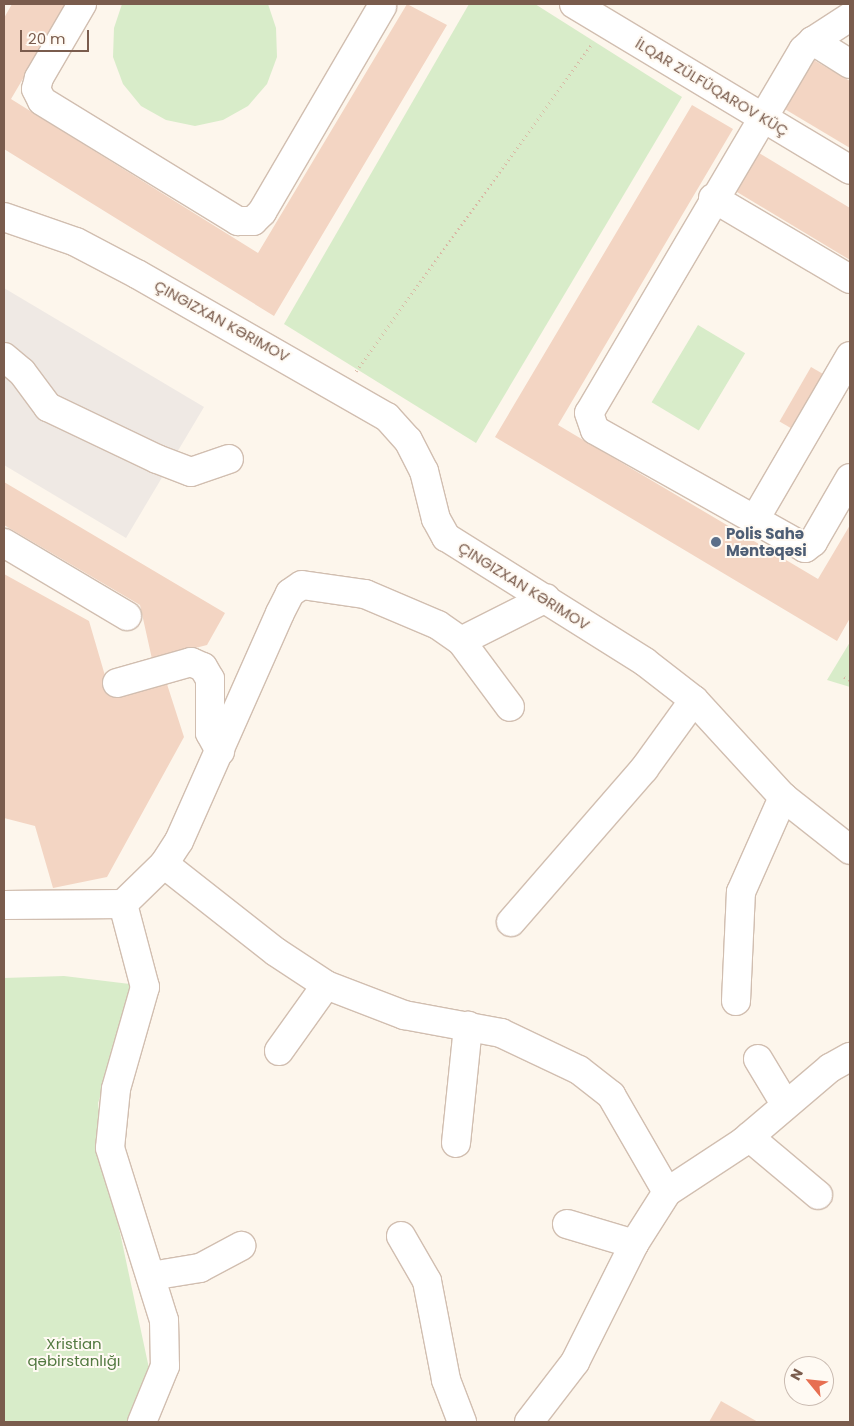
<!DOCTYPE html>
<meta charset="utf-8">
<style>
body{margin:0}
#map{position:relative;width:854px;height:1426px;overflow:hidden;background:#fdf6ec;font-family:Poppins,sans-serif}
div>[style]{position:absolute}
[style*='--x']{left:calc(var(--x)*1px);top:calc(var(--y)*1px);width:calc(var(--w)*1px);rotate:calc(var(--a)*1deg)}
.industrial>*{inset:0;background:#efe9e4}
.green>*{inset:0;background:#d8ecc9;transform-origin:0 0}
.building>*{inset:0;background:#f3d5c3;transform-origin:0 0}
.path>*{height:3px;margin-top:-1.5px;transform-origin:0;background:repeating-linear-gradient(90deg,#d9b8a5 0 1px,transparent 0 5px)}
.roads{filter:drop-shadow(1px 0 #d1beb0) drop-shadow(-1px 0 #d1beb0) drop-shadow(0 1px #d1beb0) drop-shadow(0 -1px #d1beb0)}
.minor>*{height:28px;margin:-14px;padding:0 14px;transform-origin:14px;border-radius:14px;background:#fff}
.dots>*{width:14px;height:14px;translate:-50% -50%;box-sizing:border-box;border:2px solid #fffaf3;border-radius:50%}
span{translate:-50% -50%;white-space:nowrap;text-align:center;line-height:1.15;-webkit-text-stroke:4px #fffaf3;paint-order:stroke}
.street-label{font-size:15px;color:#7a5c4d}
.service-label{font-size:15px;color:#4e5e75;font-weight:700}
.left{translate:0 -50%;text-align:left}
.park-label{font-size:15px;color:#537a41}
.frame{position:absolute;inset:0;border:5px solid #7a5c4d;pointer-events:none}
.north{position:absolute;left:784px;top:1356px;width:50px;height:50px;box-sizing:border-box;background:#fffaf3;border:1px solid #cabbb1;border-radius:50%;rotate:298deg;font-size:14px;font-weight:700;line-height:20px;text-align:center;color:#7a5c4d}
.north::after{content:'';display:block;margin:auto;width:18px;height:22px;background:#e76f51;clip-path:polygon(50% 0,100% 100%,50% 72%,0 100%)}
.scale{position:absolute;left:20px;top:30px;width:69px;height:22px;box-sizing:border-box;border:2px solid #7a5c4d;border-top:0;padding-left:6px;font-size:15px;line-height:18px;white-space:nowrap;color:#7a5c4d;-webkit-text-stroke:4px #fffaf3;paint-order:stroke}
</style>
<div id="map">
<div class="industrial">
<div style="clip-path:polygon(4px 288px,204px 407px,126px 538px,4px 465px)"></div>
</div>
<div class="green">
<div style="clip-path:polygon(122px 4px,268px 4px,276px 28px,277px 57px,267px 84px,248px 106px,223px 120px,195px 126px,166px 120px,141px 106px,123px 84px,113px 57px,114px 28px)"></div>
<div style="clip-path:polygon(469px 4px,535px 4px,682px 97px,476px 443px,284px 324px)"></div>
<div style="left:698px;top:325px;width:55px;height:90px;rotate:31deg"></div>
<div style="clip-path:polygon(850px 642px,850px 687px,827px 680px)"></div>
<div style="clip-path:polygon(64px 976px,138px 985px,98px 1103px,106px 1167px,150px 1373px,128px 1422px,4px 1422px,4px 978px)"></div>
</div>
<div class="building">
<div style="clip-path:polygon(12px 4px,67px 4px,11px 99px,258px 253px,407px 4px,447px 25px,274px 316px,4px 149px,4px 18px)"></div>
<div style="clip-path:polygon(812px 59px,850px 81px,850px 148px,783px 108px)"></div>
<div style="clip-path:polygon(692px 105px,733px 129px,558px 425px,818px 579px,850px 525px,850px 618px,837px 641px,495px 437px)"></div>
<div style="clip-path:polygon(754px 150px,850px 208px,850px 260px,732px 189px)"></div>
<div style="left:811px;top:367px;width:22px;height:63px;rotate:30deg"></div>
<div style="clip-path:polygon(4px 482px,225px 613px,207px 645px,152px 659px,140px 605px,4px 525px)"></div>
<div style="clip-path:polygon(4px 574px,89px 621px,106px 679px,102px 680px,105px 692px,166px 681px,184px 737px,107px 877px,53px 888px,35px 826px,4px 818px)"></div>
<div style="clip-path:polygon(721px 1401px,758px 1422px,709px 1422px)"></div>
</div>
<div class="path">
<div style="--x:356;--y:371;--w:403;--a:-54.2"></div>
<div style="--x:844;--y:677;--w:7;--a:27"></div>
</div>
<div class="roads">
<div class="minor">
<div style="--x:82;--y:4;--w:86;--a:120.2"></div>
<div style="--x:39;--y:78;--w:11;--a:105"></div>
<div style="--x:36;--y:89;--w:13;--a:63"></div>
<div style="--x:42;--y:101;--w:230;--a:31.5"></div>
<div style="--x:238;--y:221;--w:15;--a:0"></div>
<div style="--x:253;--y:221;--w:13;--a:-45"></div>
<div style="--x:262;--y:212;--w:238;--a:-59.7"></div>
<div style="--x:574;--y:4;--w:322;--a:31"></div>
<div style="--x:813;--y:41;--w:44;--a:-33"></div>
<div style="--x:850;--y:64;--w:44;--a:-148.1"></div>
<div style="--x:813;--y:41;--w:13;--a:138"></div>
<div style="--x:803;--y:50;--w:421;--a:120.5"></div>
<div style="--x:589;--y:413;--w:18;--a:71"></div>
<div style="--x:595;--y:430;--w:241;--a:29.3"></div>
<div style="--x:805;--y:548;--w:10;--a:-37"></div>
<div style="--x:813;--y:542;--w:74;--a:-60"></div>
<div style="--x:713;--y:198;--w:159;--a:30.6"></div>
<div style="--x:4;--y:217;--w:76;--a:19.1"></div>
<div style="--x:76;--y:242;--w:69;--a:27.7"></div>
<div style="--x:137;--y:274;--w:288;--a:29.8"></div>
<div style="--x:387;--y:417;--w:31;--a:48"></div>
<div style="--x:408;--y:440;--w:35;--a:63"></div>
<div style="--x:424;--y:471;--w:49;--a:76"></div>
<div style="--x:436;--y:519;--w:21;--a:61"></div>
<div style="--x:446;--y:537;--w:235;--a:32.1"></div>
<div style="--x:645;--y:662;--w:62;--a:37.8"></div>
<div style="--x:694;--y:700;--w:132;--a:47.5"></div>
<div style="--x:783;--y:797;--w:85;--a:38.3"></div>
<div style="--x:4;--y:357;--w:23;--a:40"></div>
<div style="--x:22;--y:372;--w:44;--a:53.4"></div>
<div style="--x:48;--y:407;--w:121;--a:25.5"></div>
<div style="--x:157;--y:459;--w:36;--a:21"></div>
<div style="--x:191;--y:472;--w:40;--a:-18.9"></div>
<div style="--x:754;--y:521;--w:191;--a:-59.8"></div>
<div style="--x:4;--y:543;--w:143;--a:30.7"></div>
<div style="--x:461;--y:641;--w:82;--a:53.4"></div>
<div style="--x:117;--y:683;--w:77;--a:-15.8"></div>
<div style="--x:191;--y:662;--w:13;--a:23"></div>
<div style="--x:203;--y:667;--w:14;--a:60"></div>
<div style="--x:210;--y:679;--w:54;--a:90"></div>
<div style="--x:210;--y:733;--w:21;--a:61"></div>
<div style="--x:164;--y:864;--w:142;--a:38.2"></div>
<div style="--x:276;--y:952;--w:60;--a:33.4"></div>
<div style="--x:326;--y:985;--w:84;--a:21"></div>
<div style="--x:404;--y:1015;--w:99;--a:10.5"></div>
<div style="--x:501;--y:1033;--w:86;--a:25.4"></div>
<div style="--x:579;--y:1070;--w:41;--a:38"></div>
<div style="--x:611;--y:1095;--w:112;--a:60"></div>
<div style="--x:123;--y:904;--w:86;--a:75.2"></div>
<div style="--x:145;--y:987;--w:106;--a:105.9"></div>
<div style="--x:116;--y:1089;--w:59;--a:95.8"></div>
<div style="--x:110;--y:1148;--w:180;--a:72.6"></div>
<div style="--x:164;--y:1320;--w:46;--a:88.8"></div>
<div style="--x:165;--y:1366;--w:61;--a:112.3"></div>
<div style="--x:4;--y:905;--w:119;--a:-0.5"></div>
<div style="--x:123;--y:904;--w:57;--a:-44.3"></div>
<div style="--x:164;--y:864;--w:27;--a:-57"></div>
<div style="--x:179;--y:841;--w:249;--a:-66.1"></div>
<div style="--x:280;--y:613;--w:22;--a:-63"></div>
<div style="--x:290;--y:593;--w:14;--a:-34"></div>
<div style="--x:302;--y:585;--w:64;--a:8.1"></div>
<div style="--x:365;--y:594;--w:79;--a:23"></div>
<div style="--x:438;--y:625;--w:28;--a:35"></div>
<div style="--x:461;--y:641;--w:95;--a:-26.8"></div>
<div style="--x:511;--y:922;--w:203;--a:-49"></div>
<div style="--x:644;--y:769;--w:85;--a:-54.1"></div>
<div style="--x:736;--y:1001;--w:109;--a:-87.4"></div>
<div style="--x:741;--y:892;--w:104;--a:-66.1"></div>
<div style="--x:279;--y:1051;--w:81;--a:-54.5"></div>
<div style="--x:758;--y:1059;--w:52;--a:59"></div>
<div style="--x:749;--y:1137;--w:90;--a:40"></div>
<div style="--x:456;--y:1143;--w:118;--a:-84.1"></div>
<div style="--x:567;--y:1224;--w:70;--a:16.6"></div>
<div style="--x:401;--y:1236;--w:52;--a:60"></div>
<div style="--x:427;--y:1281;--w:101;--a:79.1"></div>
<div style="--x:446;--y:1380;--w:45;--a:69.1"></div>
<div style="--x:151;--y:1276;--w:50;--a:-9.3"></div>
<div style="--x:200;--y:1268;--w:47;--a:-28.2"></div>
<div style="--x:529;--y:1422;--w:76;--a:-52.5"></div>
<div style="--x:575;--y:1362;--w:132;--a:-63.4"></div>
<div style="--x:634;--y:1244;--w:62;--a:-57.6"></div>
<div style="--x:667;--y:1192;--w:91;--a:-33.3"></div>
<div style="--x:743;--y:1142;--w:114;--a:-40.4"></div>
<div style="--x:830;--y:1068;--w:23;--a:-29"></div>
</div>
</div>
<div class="dots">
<div style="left:716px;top:542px;background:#5c6f8a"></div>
</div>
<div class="street-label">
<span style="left:712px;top:87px;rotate:31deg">İLQAR ZÜLFÜQAROV KÜÇ</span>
<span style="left:222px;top:321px;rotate:29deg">ÇINGIZXAN KƏRIMOV</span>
<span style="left:524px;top:586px;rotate:32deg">ÇINGIZXAN KƏRIMOV</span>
</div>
<div class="service-label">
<span class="left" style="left:726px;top:542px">Polis Sahə<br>Məntəqəsi</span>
</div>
<div class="park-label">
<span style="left:74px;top:1352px">Xristian<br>qəbirstanlığı</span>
</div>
<div class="frame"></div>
<div class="north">N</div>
<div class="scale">20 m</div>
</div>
